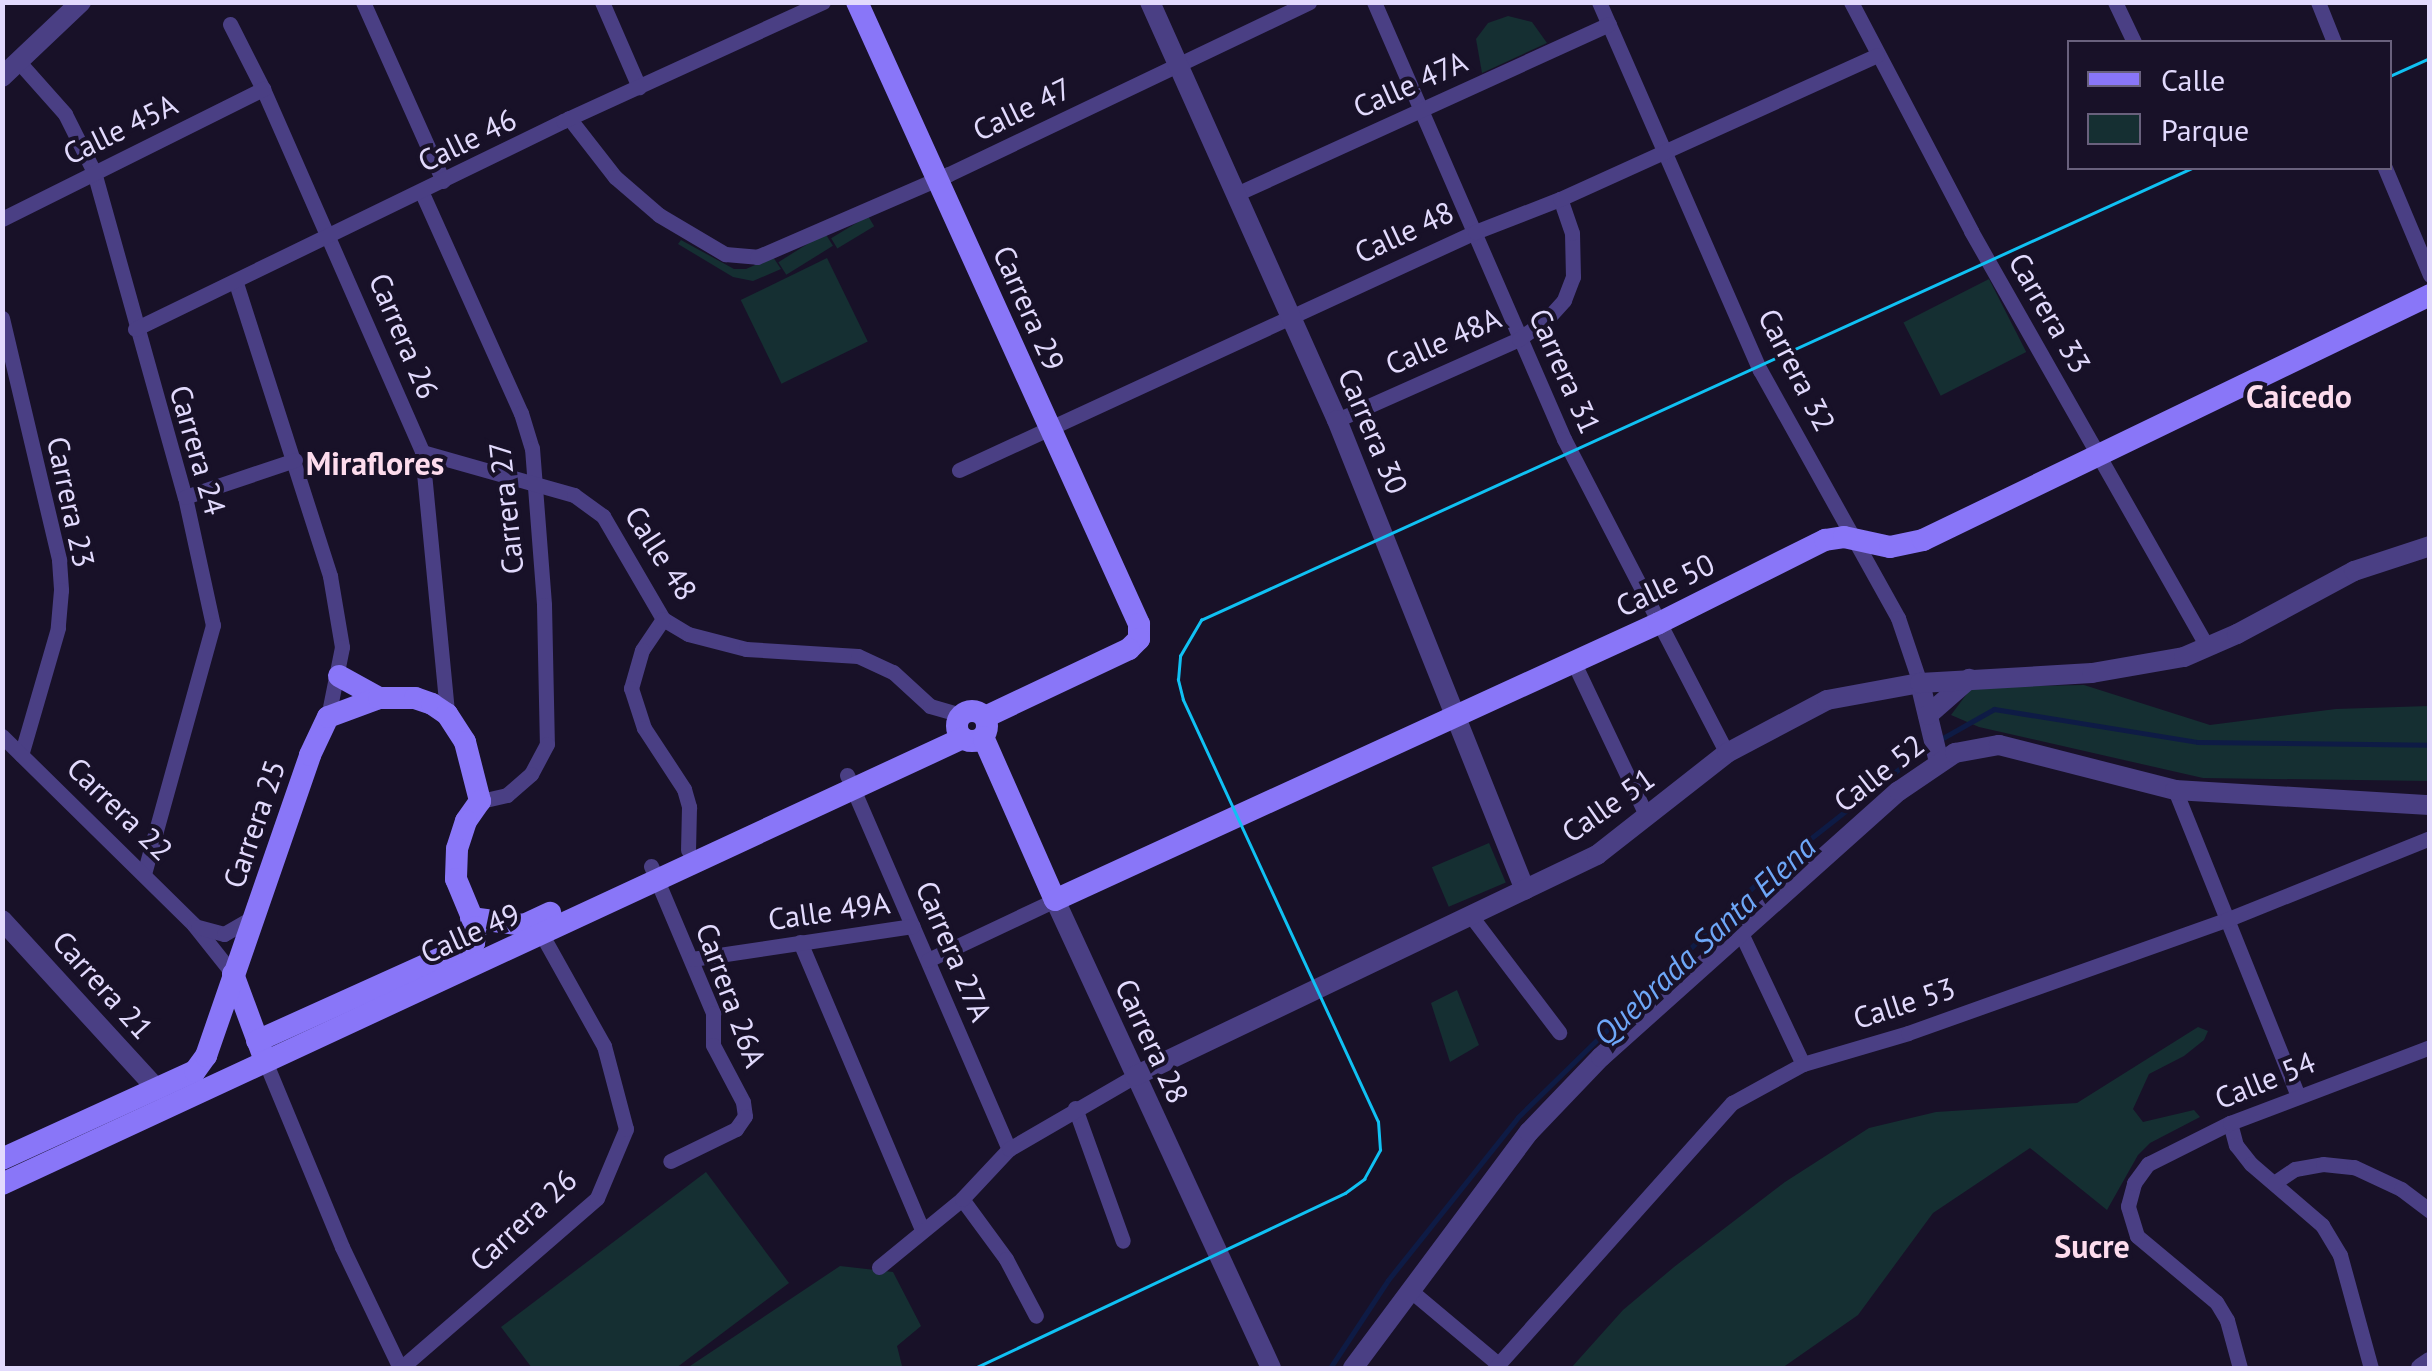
<!DOCTYPE html>
<style>
body{margin:0}
#map{position:relative;width:2432px;height:1371px;overflow:hidden;background:#181128;font-family:"PT Sans",sans-serif}
div>[style]{position:absolute}
[style*='--x']{left:calc(var(--x)*1px);top:calc(var(--y)*1px);width:calc(var(--w)*1px);rotate:calc(var(--a)*1deg)}
.green>*{inset:0;background:#152f32;transform-origin:0 0}
.stream>*{height:5px;margin:-2.5px;padding:0 2.5px;transform-origin:2.5px;border-radius:2.5px;background:#0e1b45}
.minor>*{height:15px;margin:-7.5px;padding:0 7.5px;transform-origin:7.5px;border-radius:7.5px;background:#4a3f84}
.tertiary>*{height:20px;margin:-10px;padding:0 10px;transform-origin:10px;border-radius:10px;background:#4a3f84}
.secondary>*{height:22px;margin:-11px;padding:0 11px;transform-origin:11px;border-radius:11px;background:#8976f8}
.secondary>.ring{margin:-11px;padding:0;box-sizing:content-box;background:none;border:22px solid #8976f8;border-radius:50%}
.tram>*{height:2.5px;margin:-1.25px;padding:0 1.25px;transform-origin:1.25px;border-radius:1.25px;background:#10c1f3}
span{translate:-50% -50%;white-space:nowrap;text-align:center;line-height:1.15;-webkit-text-stroke:8px #181128;paint-order:stroke}
.street-label{font-size:30px;color:#e2dafd}
.neighbourhood-label{font-size:32px;color:#fddced;font-weight:700}
.water-label{font-size:32px;color:#6ea7f8;font-style:italic}
.frame{position:absolute;inset:0;border:5px solid #e2dafd;pointer-events:none}
.legend{position:absolute;left:2067px;top:40px;width:325px;height:130px;box-sizing:border-box;background:#181128;border:2px solid #69617d;margin:0;padding:12px 18px;list-style:none;font-size:30px;color:#e2dafd}
.legend li{display:flex;align-items:center;gap:20px;height:50px}
.legend b{width:50px;border:2px solid #69617d}
</style>
<div id="map">
<div class="green">
<div style="clip-path:polygon(1508px 16px,1532px 22px,1547px 43px,1482px 73px,1476px 39px,1488px 23px)"></div>
<div style="left:868px;top:216px;width:12px;height:43px;rotate:59deg"></div>
<div style="left:825px;top:233px;width:15px;height:55px;rotate:58deg"></div>
<div style="clip-path:polygon(681px 240px,734px 269px,746px 269px,773px 257px,781px 269px,753px 281px,733px 277px,678px 244px)"></div>
<div style="left:827px;top:258px;width:93px;height:96px;rotate:64deg"></div>
<div style="left:1989px;top:279px;width:82px;height:96px;rotate:63deg"></div>
<div style="clip-path:polygon(2084px 685px,2210px 725px,2336px 709px,2429px 706px,2429px 781px,2203px 778px,1979px 727px,1951px 715px,1972px 687px)"></div>
<div style="left:1489px;top:843px;width:43px;height:62px;rotate:67deg"></div>
<div style="clip-path:polygon(1457px 990px,1479px 1045px,1450px 1062px,1431px 1003px)"></div>
<div style="clip-path:polygon(2198px 1027px,2208px 1031px,2204px 1040px,2184px 1056px,2149px 1074px,2133px 1109px,2143px 1122px,2194px 1110px,2200px 1117px,2150px 1143px,2138px 1155px,2107px 1210px,2030px 1148px,1933px 1213px,1858px 1315px,1782px 1368px,1571px 1368px,1623px 1310px,1674px 1267px,1785px 1182px,1869px 1128px,1936px 1112px,2077px 1103px)"></div>
<div style="clip-path:polygon(706px 1172px,789px 1283px,676px 1368px,532px 1368px,501px 1327px)"></div>
<div style="clip-path:polygon(840px 1266px,893px 1272px,921px 1326px,897px 1346px,902px 1366px,687px 1368px)"></div>
</div>
<div class="stream">
<div style="--x:1941;--y:739;--w:61;--a:-29.5"></div>
<div style="--x:1994;--y:709;--w:207;--a:9.2"></div>
<div style="--x:2198;--y:742;--w:232;--a:0.7"></div>
<div style="--x:1330;--y:1368;--w:105;--a:-56.6"></div>
<div style="--x:1388;--y:1280;--w:208;--a:-51.4"></div>
<div style="--x:1518;--y:1117;--w:350;--a:-44.4"></div>
<div style="--x:1768;--y:872;--w:202;--a:-38.2"></div>
</div>
<div class="minor">
<div style="--x:363;--y:2;--w:196;--a:65.9"></div>
<div style="--x:602;--y:2;--w:93;--a:66.5"></div>
<div style="--x:1374;--y:2;--w:477;--a:66.5"></div>
<div style="--x:1564;--y:439;--w:354;--a:62.6"></div>
<div style="--x:1599;--y:2;--w:402;--a:66.4"></div>
<div style="--x:1760;--y:370;--w:284;--a:60.9"></div>
<div style="--x:1898;--y:618;--w:69;--a:71.3"></div>
<div style="--x:1851;--y:2;--w:259;--a:62.3"></div>
<div style="--x:1971;--y:231;--w:478;--a:60.4"></div>
<div style="--x:2115;--y:2;--w:44;--a:64.6"></div>
<div style="--x:2318;--y:2;--w:43;--a:68.2"></div>
<div style="--x:230;--y:24;--w:73;--a:63.1"></div>
<div style="--x:263;--y:89;--w:396;--a:66.3"></div>
<div style="--x:422;--y:452;--w:263;--a:84.5"></div>
<div style="--x:18;--y:61;--w:71;--a:48.4"></div>
<div style="--x:65;--y:114;--w:65;--a:63.4"></div>
<div style="--x:94;--y:172;--w:337;--a:74.4"></div>
<div style="--x:185;--y:497;--w:131;--a:77.7"></div>
<div style="--x:213;--y:625;--w:257;--a:105.5"></div>
<div style="--x:569;--y:118;--w:75;--a:52.1"></div>
<div style="--x:615;--y:177;--w:58;--a:40.8"></div>
<div style="--x:659;--y:215;--w:77;--a:30.6"></div>
<div style="--x:725;--y:254;--w:32;--a:5"></div>
<div style="--x:757;--y:257;--w:209;--a:-23.4"></div>
<div style="--x:949;--y:174;--w:399;--a:-25.5"></div>
<div style="--x:2385;--y:168;--w:116;--a:67.2"></div>
<div style="--x:422;--y:193;--w:241;--a:65.8"></div>
<div style="--x:521;--y:413;--w:37;--a:73"></div>
<div style="--x:532;--y:448;--w:157;--a:85.6"></div>
<div style="--x:544;--y:605;--w:139;--a:88.8"></div>
<div style="--x:547;--y:744;--w:34;--a:118"></div>
<div style="--x:531;--y:774;--w:32;--a:139"></div>
<div style="--x:507;--y:795;--w:28;--a:167"></div>
<div style="--x:1234;--y:195;--w:412;--a:-24.5"></div>
<div style="--x:2;--y:219;--w:292;--a:-26.5"></div>
<div style="--x:236;--y:283;--w:308;--a:72.2"></div>
<div style="--x:330;--y:576;--w:72;--a:80.4"></div>
<div style="--x:342;--y:647;--w:71;--a:101.3"></div>
<div style="--x:2;--y:318;--w:249;--a:76.7"></div>
<div style="--x:59;--y:560;--w:30;--a:86"></div>
<div style="--x:61;--y:590;--w:38;--a:95"></div>
<div style="--x:58;--y:628;--w:132;--a:106.2"></div>
<div style="--x:135;--y:329;--w:476;--a:-25.9"></div>
<div style="--x:563;--y:121;--w:286;--a:-24.6"></div>
<div style="--x:1337;--y:420;--w:199;--a:-24"></div>
<div style="--x:1519;--y:339;--w:36;--a:-36"></div>
<div style="--x:1548;--y:318;--w:24;--a:-48"></div>
<div style="--x:1564;--y:300;--w:25;--a:-69"></div>
<div style="--x:1573;--y:277;--w:44;--a:-91.3"></div>
<div style="--x:1572;--y:233;--w:36;--a:-109"></div>
<div style="--x:422;--y:452;--w:158;--a:15.8"></div>
<div style="--x:574;--y:495;--w:36;--a:36"></div>
<div style="--x:603;--y:516;--w:119;--a:59.8"></div>
<div style="--x:663;--y:619;--w:29;--a:31"></div>
<div style="--x:688;--y:634;--w:60;--a:14.5"></div>
<div style="--x:746;--y:649;--w:112;--a:3.6"></div>
<div style="--x:858;--y:656;--w:38;--a:25"></div>
<div style="--x:893;--y:672;--w:50;--a:42.6"></div>
<div style="--x:930;--y:706;--w:33;--a:16"></div>
<div style="--x:959;--y:470;--w:568;--a:-24.76"></div>
<div style="--x:1475;--y:232;--w:91;--a:-21.2"></div>
<div style="--x:1560;--y:199;--w:348;--a:-24.4"></div>
<div style="--x:185;--y:497;--w:116;--a:-18.6"></div>
<div style="--x:663;--y:619;--w:37;--a:124"></div>
<div style="--x:642;--y:650;--w:40;--a:106"></div>
<div style="--x:631;--y:688;--w:42;--a:72"></div>
<div style="--x:644;--y:728;--w:73;--a:56.7"></div>
<div style="--x:684;--y:789;--w:19;--a:74"></div>
<div style="--x:689;--y:807;--w:43;--a:91.3"></div>
<div style="--x:1573;--y:661;--w:173;--a:64.6"></div>
<div style="--x:2;--y:736;--w:269;--a:44.5"></div>
<div style="--x:194;--y:925;--w:63;--a:51.5"></div>
<div style="--x:847;--y:775;--w:408;--a:66.6"></div>
<div style="--x:2175;--y:790;--w:328;--a:68.1"></div>
<div style="--x:651;--y:866;--w:160;--a:67.1"></div>
<div style="--x:713;--y:1013;--w:32;--a:90"></div>
<div style="--x:713;--y:1045;--w:64;--a:62.2"></div>
<div style="--x:743;--y:1102;--w:14;--a:82"></div>
<div style="--x:745;--y:1116;--w:16;--a:125"></div>
<div style="--x:736;--y:1129;--w:73;--a:154.1"></div>
<div style="--x:1471;--y:916;--w:146;--a:52.8"></div>
<div style="--x:198;--y:927;--w:27;--a:15"></div>
<div style="--x:224;--y:934;--w:34;--a:-30"></div>
<div style="--x:1740;--y:931;--w:147;--a:64.7"></div>
<div style="--x:800;--y:942;--w:312;--a:67"></div>
<div style="--x:692;--y:959;--w:223;--a:-8.5"></div>
<div style="--x:928;--y:960;--w:140;--a:-25.3"></div>
<div style="--x:265;--y:1061;--w:201;--a:67.5"></div>
<div style="--x:342;--y:1247;--w:134;--a:64.4"></div>
<div style="--x:1075;--y:1108;--w:141;--a:70.2"></div>
<div style="--x:2230;--y:1123;--w:23;--a:75"></div>
<div style="--x:2236;--y:1145;--w:24;--a:52"></div>
<div style="--x:2251;--y:1164;--w:94;--a:40.7"></div>
<div style="--x:2322;--y:1225;--w:35;--a:59"></div>
<div style="--x:2340;--y:1255;--w:117;--a:74.7"></div>
<div style="--x:2274;--y:1183;--w:25;--a:-34"></div>
<div style="--x:2295;--y:1169;--w:28;--a:-10"></div>
<div style="--x:2323;--y:1164;--w:31;--a:6"></div>
<div style="--x:2354;--y:1167;--w:52;--a:25.1"></div>
<div style="--x:2401;--y:1189;--w:36;--a:37"></div>
<div style="--x:962;--y:1199;--w:74;--a:53.7"></div>
<div style="--x:1006;--y:1259;--w:64;--a:62.2"></div>
<div style="--x:879;--y:1267;--w:107;--a:-39.3"></div>
<div style="--x:962;--y:1199;--w:69;--a:-46.8"></div>
<div style="--x:1009;--y:1149;--w:146;--a:-30.1"></div>
<div style="--x:1411;--y:1291;--w:114;--a:40"></div>
<div style="--x:401;--y:1368;--w:259;--a:-40.9"></div>
<div style="--x:597;--y:1198;--w:75;--a:-67.2"></div>
<div style="--x:626;--y:1129;--w:86;--a:-104.8"></div>
<div style="--x:604;--y:1046;--w:135;--a:-119.2"></div>
<div style="--x:1495;--y:1368;--w:356;--a:-48.2"></div>
<div style="--x:1732;--y:1103;--w:81;--a:-28.8"></div>
<div style="--x:1803;--y:1064;--w:109;--a:-16.4"></div>
<div style="--x:1908;--y:1033;--w:337;--a:-19.6"></div>
<div style="--x:2226;--y:920;--w:220;--a:-21.9"></div>
<div style="--x:2240;--y:1368;--w:50;--a:-105.2"></div>
<div style="--x:2227;--y:1320;--w:21;--a:-121"></div>
<div style="--x:2216;--y:1302;--w:103;--a:-140.1"></div>
<div style="--x:2137;--y:1236;--w:31;--a:-107"></div>
<div style="--x:2128;--y:1206;--w:24;--a:-75"></div>
<div style="--x:2134;--y:1183;--w:24;--a:-54"></div>
<div style="--x:2148;--y:1164;--w:92;--a:-26.6"></div>
<div style="--x:2230;--y:1123;--w:214;--a:-20.8"></div>
</div>
<div class="tertiary">
<div style="--x:1150;--y:2;--w:458;--a:65.9"></div>
<div style="--x:1337;--y:420;--w:506;--a:68.2"></div>
<div style="--x:2;--y:77;--w:109;--a:-43.5"></div>
<div style="--x:1920;--y:683;--w:81;--a:76.5"></div>
<div style="--x:1928;--y:715;--w:55;--a:-41.3"></div>
<div style="--x:1055;--y:900;--w:515;--a:65.22"></div>
<div style="--x:2;--y:920;--w:231;--a:47.5"></div>
<div style="--x:1135;--y:1076;--w:512;--a:-25.56"></div>
<div style="--x:1597;--y:855;--w:165;--a:-38.1"></div>
<div style="--x:1727;--y:753;--w:113;--a:-27.9"></div>
<div style="--x:1827;--y:700;--w:95;--a:-10.4"></div>
<div style="--x:1920;--y:683;--w:172;--a:-3.3"></div>
<div style="--x:2092;--y:673;--w:93;--a:-9.9"></div>
<div style="--x:2184;--y:657;--w:58;--a:-23.5"></div>
<div style="--x:2237;--y:634;--w:133;--a:-28.3"></div>
<div style="--x:2354;--y:571;--w:80;--a:-18.2"></div>
<div style="--x:1353;--y:1368;--w:294;--a:-53.3"></div>
<div style="--x:1529;--y:1132;--w:104;--a:-46.2"></div>
<div style="--x:1601;--y:1057;--w:399;--a:-41.8"></div>
<div style="--x:1899;--y:791;--w:68;--a:-34.2"></div>
<div style="--x:1955;--y:753;--w:45;--a:-10.3"></div>
<div style="--x:1999;--y:745;--w:182;--a:14.3"></div>
<div style="--x:2175;--y:790;--w:255;--a:3.4"></div>
<div style="--x:2421;--y:1368;--w:11;--a:-34"></div>
</div>
<div class="secondary">
<div style="--x:857;--y:2;--w:683;--a:65.61"></div>
<div style="--x:1139;--y:624;--w:15;--a:90"></div>
<div style="--x:1139;--y:639;--w:14;--a:135"></div>
<div style="--x:1129;--y:649;--w:159;--a:154.7"></div>
<div style="--x:339;--y:676;--w:46;--a:28.8"></div>
<div class="ring" style="left:957px;top:711px;width:8px;height:8px"></div>
<div style="--x:983;--y:737;--w:178;--a:66.2"></div>
<div style="--x:1055;--y:900;--w:664;--a:-24.64"></div>
<div style="--x:1659;--y:623;--w:186;--a:-26.6"></div>
<div style="--x:1825;--y:540;--w:19;--a:-9"></div>
<div style="--x:1844;--y:537;--w:47;--a:12.3"></div>
<div style="--x:1890;--y:547;--w:34;--a:-12"></div>
<div style="--x:1923;--y:540;--w:563;--a:-25.79"></div>
<div style="--x:471;--y:918;--w:53;--a:7.5"></div>
<div style="--x:524;--y:925;--w:29;--a:-25"></div>
<div style="--x:233;--y:974;--w:86;--a:69.7"></div>
<div style="--x:2;--y:1159;--w:212;--a:-24.5"></div>
<div style="--x:195;--y:1071;--w:19;--a:-54"></div>
<div style="--x:206;--y:1056;--w:318;--a:-70.9"></div>
<div style="--x:310;--y:755;--w:42;--a:-64.7"></div>
<div style="--x:328;--y:717;--w:54;--a:-20.4"></div>
<div style="--x:379;--y:698;--w:36;--a:0"></div>
<div style="--x:415;--y:698;--w:18;--a:19"></div>
<div style="--x:432;--y:704;--w:18;--a:34"></div>
<div style="--x:447;--y:714;--w:33;--a:57"></div>
<div style="--x:465;--y:742;--w:61;--a:75.7"></div>
<div style="--x:480;--y:801;--w:24;--a:125"></div>
<div style="--x:466;--y:821;--w:29;--a:108"></div>
<div style="--x:457;--y:849;--w:30;--a:92"></div>
<div style="--x:456;--y:879;--w:52;--a:67.4"></div>
<div style="--x:476;--y:927;--w:16;--a:97"></div>
<div style="--x:474;--y:943;--w:238;--a:155.7"></div>
<div style="--x:2;--y:1184;--w:1059;--a:-24.9"></div>
</div>
<div class="tram">
<div style="--x:2390;--y:76;--w:44;--a:-24.2"></div>
<div style="--x:975;--y:1368;--w:409;--a:-25.3"></div>
<div style="--x:1345;--y:1193;--w:24;--a:-36"></div>
<div style="--x:1364;--y:1179;--w:33;--a:-61"></div>
<div style="--x:1380;--y:1150;--w:28;--a:-94"></div>
<div style="--x:1378;--y:1122;--w:465;--a:-114.8"></div>
<div style="--x:1183;--y:700;--w:21;--a:-104"></div>
<div style="--x:1178;--y:680;--w:24;--a:-85"></div>
<div style="--x:1180;--y:656;--w:42;--a:-59.7"></div>
<div style="--x:1201;--y:620;--w:1089;--a:-24.52"></div>
</div>
<div class="street-label">
<span style="left:1410px;top:84px;rotate:-24deg">Calle 47A</span>
<span style="left:1022px;top:109px;rotate:-26deg">Calle 47</span>
<span style="left:120px;top:129px;rotate:-26deg">Calle 45A</span>
<span style="left:467px;top:140px;rotate:-26deg">Calle 46</span>
<span style="left:1404px;top:232px;rotate:-25deg">Calle 48</span>
<span style="left:1029px;top:308px;rotate:66deg">Carrera 29</span>
<span style="left:2050px;top:313px;rotate:60deg">Carrera 33</span>
<span style="left:404px;top:336px;rotate:67deg">Carrera 26</span>
<span style="left:1443px;top:341px;rotate:-24deg">Calle 48A</span>
<span style="left:1797px;top:370px;rotate:63deg">Carrera 32</span>
<span style="left:1565px;top:371px;rotate:66deg">Carrera 31</span>
<span style="left:1373px;top:431px;rotate:67deg">Carrera 30</span>
<span style="left:198px;top:450px;rotate:74deg">Carrera 24</span>
<span style="left:71px;top:502px;rotate:78deg">Carrera 23</span>
<span style="left:506px;top:508px;rotate:-96deg">Carrera 27</span>
<span style="left:661px;top:553px;rotate:57deg">Calle 48</span>
<span style="left:1665px;top:585px;rotate:-26deg">Calle 50</span>
<span style="left:1879px;top:773px;rotate:-38deg">Calle 52</span>
<span style="left:1608px;top:805px;rotate:-35deg">Calle 51</span>
<span style="left:120px;top:809px;rotate:44deg">Carrera 22</span>
<span style="left:254px;top:824px;rotate:-71deg">Carrera 25</span>
<span style="left:829px;top:911px;rotate:-8deg">Calle 49A</span>
<span style="left:470px;top:933px;rotate:-24deg">Calle 49</span>
<span style="left:954px;top:951px;rotate:67deg">Carrera 27A</span>
<span style="left:103px;top:985px;rotate:48deg">Carrera 21</span>
<span style="left:731px;top:995px;rotate:70deg">Carrera 26A</span>
<span style="left:1904px;top:1003px;rotate:-18deg">Calle 53</span>
<span style="left:1152px;top:1041px;rotate:65deg">Carrera 28</span>
<span style="left:2265px;top:1080px;rotate:-22deg">Calle 54</span>
<span style="left:523px;top:1220px;rotate:-43deg">Carrera 26</span>
</div>
<div class="neighbourhood-label">
<span style="left:2299px;top:396px">Caicedo</span>
<span style="left:375px;top:463px">Miraflores</span>
<span style="left:2092px;top:1246px">Sucre</span>
</div>
<div class="water-label">
<span style="left:1704px;top:940px;rotate:-43deg">Quebrada Santa Elena</span>
</div>
<div class="frame"></div>
<ul class="legend">
<li><b style="height:12px;background:#8976f8"></b>Calle</li>
<li><b style="height:28px;background:#152f32"></b>Parque</li>
</ul>
</div>
